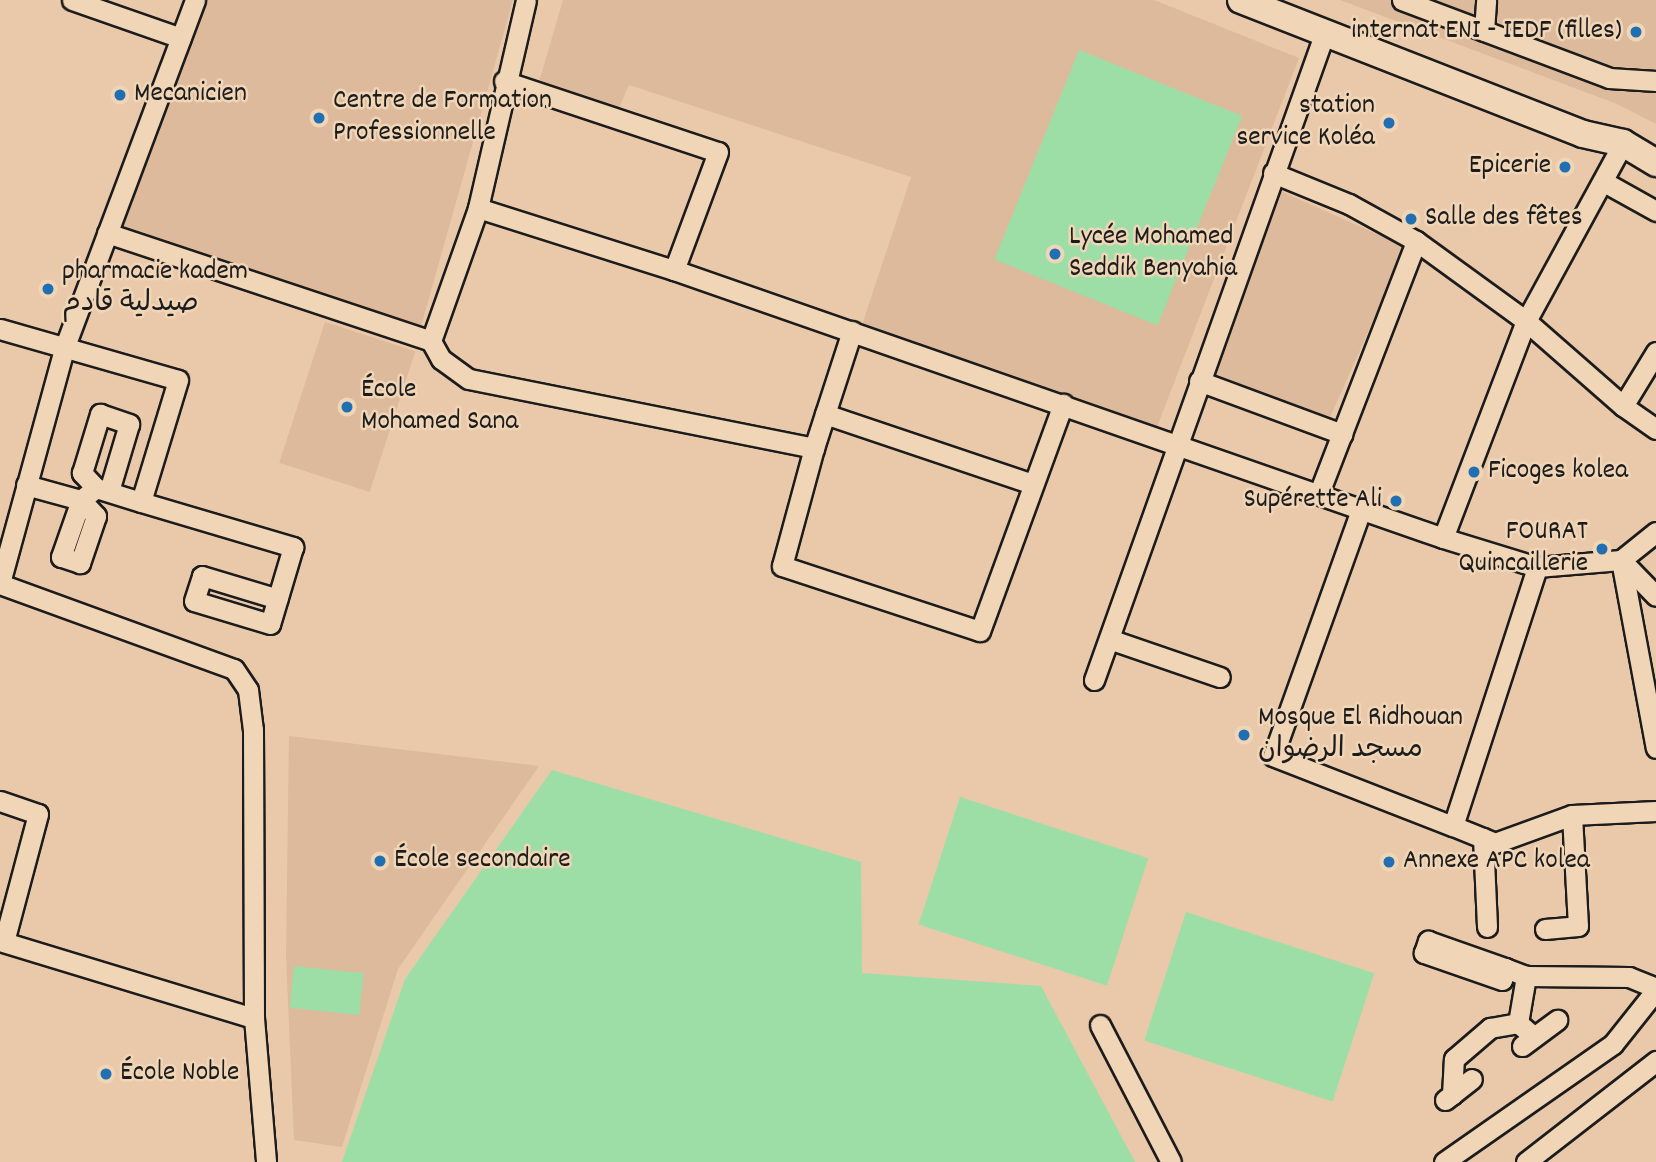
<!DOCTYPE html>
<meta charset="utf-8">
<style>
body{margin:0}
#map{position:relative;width:1656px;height:1162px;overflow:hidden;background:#e9c9aa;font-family:Dekko,"Playpen Sans Arabic",sans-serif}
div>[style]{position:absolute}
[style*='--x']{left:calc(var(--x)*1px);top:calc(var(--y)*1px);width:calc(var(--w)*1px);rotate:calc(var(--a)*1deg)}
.built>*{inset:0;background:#dcba9b;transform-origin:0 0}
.green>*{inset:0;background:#9ddea7;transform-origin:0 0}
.roads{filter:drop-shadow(2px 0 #1c1c1c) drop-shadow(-2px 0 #1c1c1c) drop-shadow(0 2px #1c1c1c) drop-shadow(0 -2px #1c1c1c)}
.minor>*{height:19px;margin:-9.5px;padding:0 9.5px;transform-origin:9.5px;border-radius:9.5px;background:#f0d5b7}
.secondary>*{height:26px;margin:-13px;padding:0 13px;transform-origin:13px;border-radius:13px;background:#f0d5b7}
.dots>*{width:19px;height:19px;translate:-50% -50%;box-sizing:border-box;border:4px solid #f0d5b7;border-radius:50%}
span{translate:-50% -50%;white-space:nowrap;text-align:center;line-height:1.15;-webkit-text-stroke:5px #f0d5b7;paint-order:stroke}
.poi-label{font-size:28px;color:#1c1c1c}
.right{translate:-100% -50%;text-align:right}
.left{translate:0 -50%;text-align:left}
</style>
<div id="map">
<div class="built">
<div style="clip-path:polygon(200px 0,513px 0,420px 330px,117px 225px)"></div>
<div style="clip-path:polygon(563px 0,1154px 0,1299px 58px,1157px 427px,860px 331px,911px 177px,629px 85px,618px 110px,539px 82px)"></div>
<div style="clip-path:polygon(1340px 0,1656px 0,1656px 124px,1617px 104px)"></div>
<div style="left:1278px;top:190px;width:140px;height:199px;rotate:24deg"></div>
<div style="left:325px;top:322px;width:95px;height:148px;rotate:18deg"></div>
<div style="clip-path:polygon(289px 736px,539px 766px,398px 969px,342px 1147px,294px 1140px,286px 955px)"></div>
</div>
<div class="green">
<div style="left:1079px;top:50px;width:176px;height:226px;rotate:22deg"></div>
<div style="clip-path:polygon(552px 770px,861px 862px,862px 973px,1041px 986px,1135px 1162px,342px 1162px,405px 979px)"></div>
<div style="left:960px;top:797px;width:198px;height:134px;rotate:18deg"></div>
<div style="left:1186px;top:912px;width:198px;height:135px;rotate:18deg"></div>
<div style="left:294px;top:966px;width:70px;height:42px;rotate:6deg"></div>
</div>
<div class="roads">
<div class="minor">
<div style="--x:72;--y:0;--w:115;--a:19.2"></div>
<div style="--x:1402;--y:0;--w:221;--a:20.6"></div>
<div style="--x:1609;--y:78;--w:47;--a:3.7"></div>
<div style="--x:1484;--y:31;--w:31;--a:-86"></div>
<div style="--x:504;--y:81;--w:225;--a:18.4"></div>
<div style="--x:718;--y:152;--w:126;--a:110.4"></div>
<div style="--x:1273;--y:173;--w:82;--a:22.2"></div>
<div style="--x:1349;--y:204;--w:77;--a:28.9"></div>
<div style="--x:1416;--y:241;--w:136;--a:36"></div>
<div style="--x:1526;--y:321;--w:129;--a:41.2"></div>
<div style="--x:1604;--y:182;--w:60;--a:29.1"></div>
<div style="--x:478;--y:208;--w:206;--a:17.6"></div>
<div style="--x:674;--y:270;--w:814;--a:19.21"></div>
<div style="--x:1443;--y:538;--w:98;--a:17.1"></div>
<div style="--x:1537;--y:567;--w:84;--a:-4.8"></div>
<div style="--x:1621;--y:560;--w:191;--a:79.5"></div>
<div style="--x:107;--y:233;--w:342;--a:18.4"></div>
<div style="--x:431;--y:341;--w:21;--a:61"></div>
<div style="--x:441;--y:359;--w:34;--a:36"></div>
<div style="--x:469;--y:379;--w:352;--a:11.3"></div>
<div style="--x:814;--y:448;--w:123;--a:-72"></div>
<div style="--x:0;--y:329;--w:185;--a:16"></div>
<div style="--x:178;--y:380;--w:127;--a:106.9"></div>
<div style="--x:141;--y:502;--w:159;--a:16.5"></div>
<div style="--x:293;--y:547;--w:80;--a:106.6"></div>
<div style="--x:270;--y:624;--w:79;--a:-163.2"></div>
<div style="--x:194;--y:601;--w:26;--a:-72"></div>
<div style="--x:202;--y:576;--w:79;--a:16.8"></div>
<div style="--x:431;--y:341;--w:141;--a:-70.5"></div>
<div style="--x:478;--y:208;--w:213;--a:-77"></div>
<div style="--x:1656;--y:352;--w:63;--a:121.4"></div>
<div style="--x:1623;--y:406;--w:40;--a:34.9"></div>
<div style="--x:1199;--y:381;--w:153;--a:20.3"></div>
<div style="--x:825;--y:414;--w:219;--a:18.6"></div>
<div style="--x:814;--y:448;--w:122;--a:105.2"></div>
<div style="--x:782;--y:566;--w:208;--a:18.2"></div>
<div style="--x:980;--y:631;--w:242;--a:-69.9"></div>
<div style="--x:26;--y:485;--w:57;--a:15.3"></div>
<div style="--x:81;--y:500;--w:19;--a:-39"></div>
<div style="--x:96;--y:488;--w:47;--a:17.3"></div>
<div style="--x:96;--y:488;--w:21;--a:-133"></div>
<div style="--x:82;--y:473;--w:62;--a:-73"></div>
<div style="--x:100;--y:414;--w:31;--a:19"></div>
<div style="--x:129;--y:424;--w:70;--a:106.6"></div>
<div style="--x:1319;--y:493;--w:270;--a:-68.9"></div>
<div style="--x:81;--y:500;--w:22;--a:47"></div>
<div style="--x:96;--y:516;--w:50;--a:108.8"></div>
<div style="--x:80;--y:563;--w:20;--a:-162"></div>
<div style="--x:61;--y:557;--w:60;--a:-70.7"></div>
<div style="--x:1361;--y:510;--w:261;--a:109.7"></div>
<div style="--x:1273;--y:756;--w:193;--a:21.3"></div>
<div style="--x:1453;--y:826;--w:272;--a:-72"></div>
<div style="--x:1656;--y:532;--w:45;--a:141.3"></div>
<div style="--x:1621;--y:560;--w:50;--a:45.8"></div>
<div style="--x:1443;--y:538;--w:232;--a:-69.1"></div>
<div style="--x:1526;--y:321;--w:203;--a:-61.4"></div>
<div style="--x:0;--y:583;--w:246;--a:-74.7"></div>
<div style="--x:65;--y:346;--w:370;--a:-69.4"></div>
<div style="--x:0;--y:584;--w:249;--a:20"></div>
<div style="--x:234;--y:669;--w:25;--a:56"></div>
<div style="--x:248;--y:690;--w:40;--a:82.9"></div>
<div style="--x:253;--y:730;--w:288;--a:89.8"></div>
<div style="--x:254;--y:1018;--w:144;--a:85.2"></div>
<div style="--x:1109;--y:639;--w:117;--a:18.9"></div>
<div style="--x:1094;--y:680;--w:688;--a:-70.38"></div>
<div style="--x:0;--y:801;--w:40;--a:18.9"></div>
<div style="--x:38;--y:814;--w:132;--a:104.9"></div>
<div style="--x:1453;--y:826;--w:45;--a:22"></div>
<div style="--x:1495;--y:843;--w:82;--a:-20"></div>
<div style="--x:1572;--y:815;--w:84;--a:-2.7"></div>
<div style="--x:1483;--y:838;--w:89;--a:87.4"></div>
<div style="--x:1545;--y:929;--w:33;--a:-5"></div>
<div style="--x:1578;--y:926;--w:111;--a:-93.1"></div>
<div style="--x:0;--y:941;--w:265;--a:16.9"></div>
<div style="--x:1505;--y:968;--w:12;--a:104"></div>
<div style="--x:1502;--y:980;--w:83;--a:-160.9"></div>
<div style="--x:1424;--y:953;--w:13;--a:-72"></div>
<div style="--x:1428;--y:941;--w:82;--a:19.3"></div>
<div style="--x:1505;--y:968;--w:22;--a:21"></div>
<div style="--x:1518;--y:1023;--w:48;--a:-80.3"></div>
<div style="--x:1526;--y:976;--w:103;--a:0.6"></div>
<div style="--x:1629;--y:977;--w:29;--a:22"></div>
<div style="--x:1100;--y:1025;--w:154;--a:62.6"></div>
<div style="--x:1522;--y:1046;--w:44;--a:-36.6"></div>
<div style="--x:1452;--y:1095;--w:36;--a:-87"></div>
<div style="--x:1454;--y:1059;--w:48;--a:-40.7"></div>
<div style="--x:1490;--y:1028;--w:28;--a:-10"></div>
<div style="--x:1518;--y:1023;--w:21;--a:41"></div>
<div style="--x:1445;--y:1100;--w:34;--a:-38"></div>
<div style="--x:1444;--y:1162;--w:206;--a:-34.9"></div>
<div style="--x:1613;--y:1044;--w:69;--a:-51.5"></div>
<div style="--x:1526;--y:1162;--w:165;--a:-37.8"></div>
</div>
<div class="secondary">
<div style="--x:1241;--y:0;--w:367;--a:21.4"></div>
<div style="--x:1583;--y:134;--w:41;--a:12.7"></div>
<div style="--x:1623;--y:143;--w:39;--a:31"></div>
</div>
</div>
<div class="dots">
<div style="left:1636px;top:32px;background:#1f6fb2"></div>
<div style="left:120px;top:95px;background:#1f6fb2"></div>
<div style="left:319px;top:118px;background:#1f6fb2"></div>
<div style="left:1389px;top:123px;background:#1f6fb2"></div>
<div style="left:1565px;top:167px;background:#1f6fb2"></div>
<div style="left:1411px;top:219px;background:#1f6fb2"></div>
<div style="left:1055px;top:254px;background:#1f6fb2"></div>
<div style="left:48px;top:289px;background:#1f6fb2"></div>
<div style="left:347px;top:407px;background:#1f6fb2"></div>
<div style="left:1474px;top:472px;background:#1f6fb2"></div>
<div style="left:1396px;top:501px;background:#1f6fb2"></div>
<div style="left:1602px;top:549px;background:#1f6fb2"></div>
<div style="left:1244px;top:735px;background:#1f6fb2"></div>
<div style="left:380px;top:861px;background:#1f6fb2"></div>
<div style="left:1389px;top:862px;background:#1f6fb2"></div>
<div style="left:106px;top:1074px;background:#1f6fb2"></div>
</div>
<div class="poi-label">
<span class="right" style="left:1622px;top:32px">internat ENI - IEDF (filles)</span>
<span class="left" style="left:134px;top:95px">Mecanicien</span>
<span class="left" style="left:333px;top:118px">Centre de Formation<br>Professionnelle</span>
<span class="right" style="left:1375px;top:123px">station<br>service Koléa</span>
<span class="right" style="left:1551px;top:167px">Epicerie</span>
<span class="left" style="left:1425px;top:219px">Salle des fêtes</span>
<span class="left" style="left:1069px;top:254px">Lycée Mohamed<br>Seddik Benyahia</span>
<span class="left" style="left:62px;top:289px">pharmacie kadem<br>صيدلية قادم</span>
<span class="left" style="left:361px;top:407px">École<br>Mohamed Sana</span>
<span class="left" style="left:1488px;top:472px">Ficoges kolea</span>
<span class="right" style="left:1382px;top:501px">Supérette Ali</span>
<span class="right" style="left:1588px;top:549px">FOURAT<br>Quincaillerie</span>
<span class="left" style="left:1258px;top:735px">Mosque El Ridhouan<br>مسجد الرضوان</span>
<span class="left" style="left:394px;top:861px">École secondaire</span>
<span class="left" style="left:1403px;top:862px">Annexe APC kolea</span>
<span class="left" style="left:120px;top:1074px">École Noble</span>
</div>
</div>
